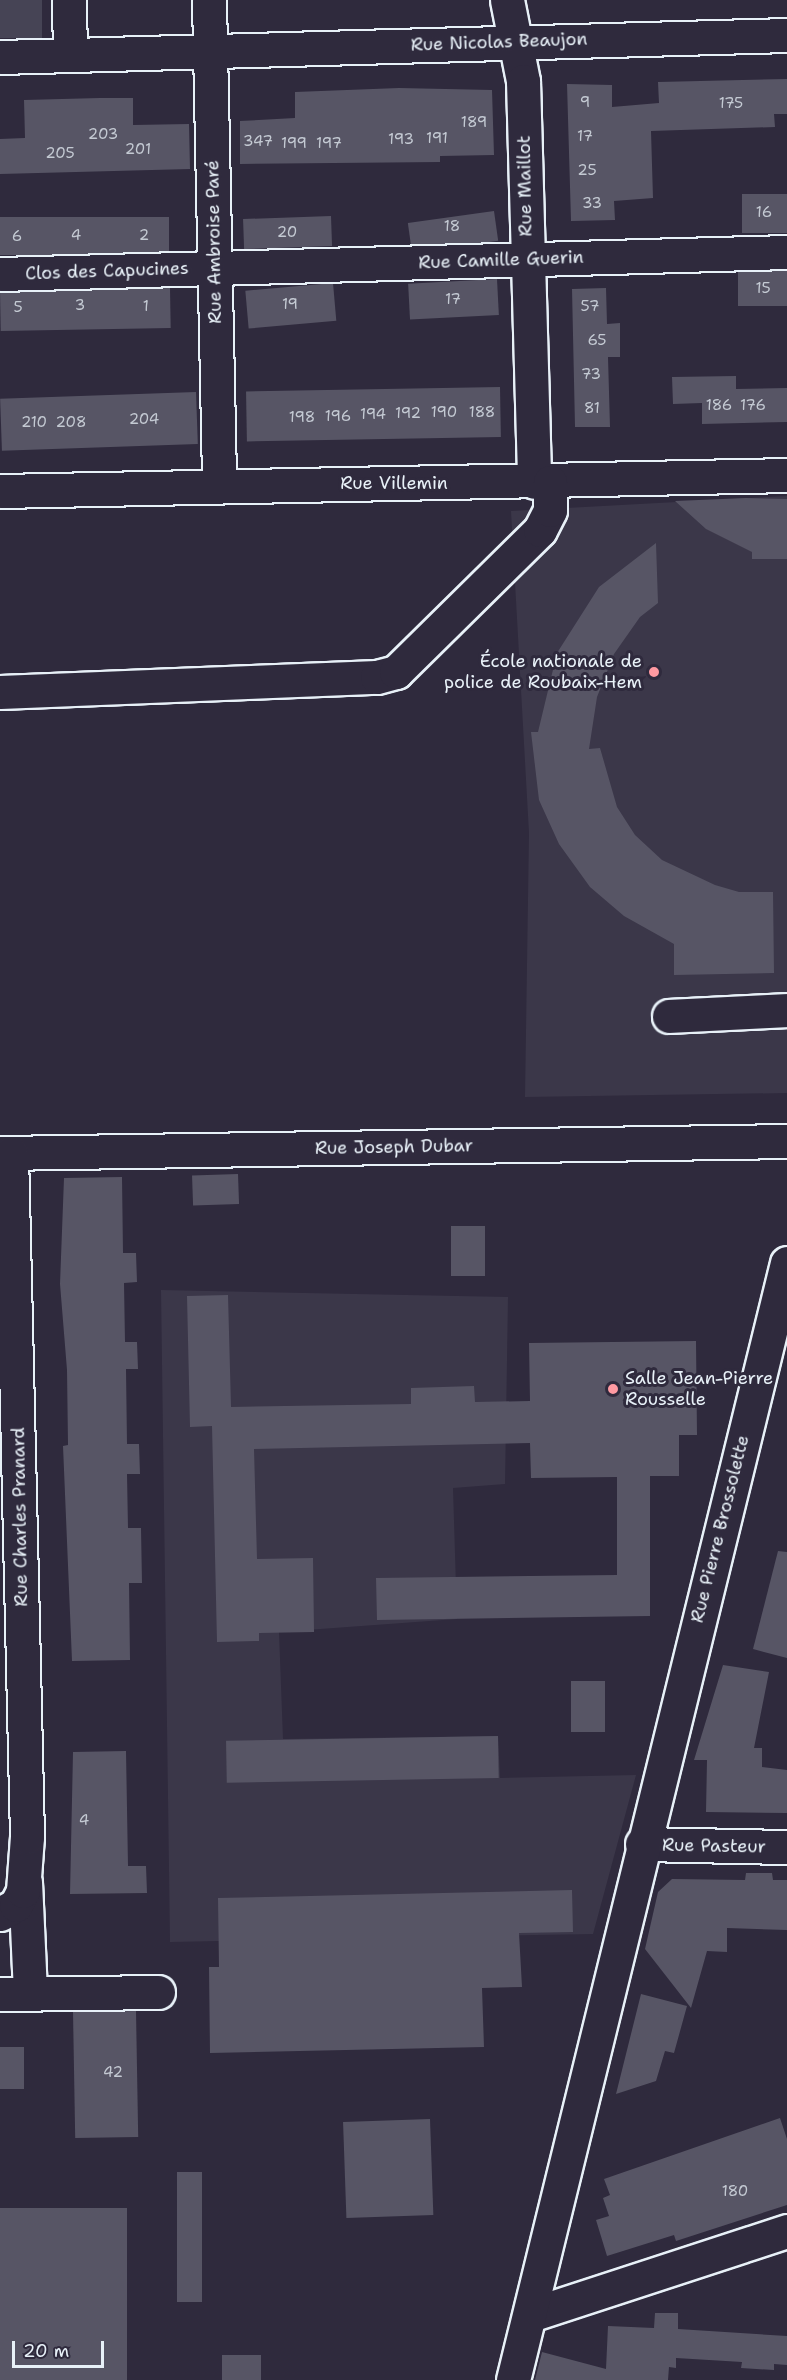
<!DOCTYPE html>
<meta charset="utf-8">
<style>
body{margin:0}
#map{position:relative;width:787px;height:2380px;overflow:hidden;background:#2f2a3d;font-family:"Shantell Sans",sans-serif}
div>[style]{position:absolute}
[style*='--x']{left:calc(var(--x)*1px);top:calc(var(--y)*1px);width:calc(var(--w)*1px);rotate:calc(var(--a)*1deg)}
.built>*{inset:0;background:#3b3749}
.green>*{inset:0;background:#464455;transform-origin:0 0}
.building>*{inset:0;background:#575565;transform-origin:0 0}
.roads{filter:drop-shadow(2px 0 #e8f1f8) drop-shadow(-2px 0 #e8f1f8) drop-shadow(0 2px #e8f1f8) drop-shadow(0 -2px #e8f1f8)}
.minor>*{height:33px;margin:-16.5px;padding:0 16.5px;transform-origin:16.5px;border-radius:16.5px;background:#2f2a3d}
.dots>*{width:16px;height:16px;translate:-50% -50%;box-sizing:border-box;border:3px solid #2f2a3d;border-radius:50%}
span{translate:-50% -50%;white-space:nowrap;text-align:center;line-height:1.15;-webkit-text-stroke:6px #2f2a3d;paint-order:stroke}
.number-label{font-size:15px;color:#c4cad3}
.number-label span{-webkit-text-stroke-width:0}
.street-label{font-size:18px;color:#e8f1f8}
.poi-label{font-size:18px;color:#e8f1f8}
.right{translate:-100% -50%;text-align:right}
.left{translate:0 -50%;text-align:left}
.scale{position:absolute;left:12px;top:2341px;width:92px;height:27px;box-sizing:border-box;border:3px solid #e8f1f8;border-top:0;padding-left:8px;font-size:18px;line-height:21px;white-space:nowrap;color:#e8f1f8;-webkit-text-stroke:4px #2f2a3d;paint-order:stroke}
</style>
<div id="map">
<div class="built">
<div style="clip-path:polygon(787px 496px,787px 1093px,525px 1097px,529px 833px,511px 511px)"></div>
<div style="clip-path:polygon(161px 1290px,508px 1297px,505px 1484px,453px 1488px,457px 1619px,279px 1632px,283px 1739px,498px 1736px,500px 1778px,636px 1775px,593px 1934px,170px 1942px)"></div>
</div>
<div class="green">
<div style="left:0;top:0;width:42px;height:38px"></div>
</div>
<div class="building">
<div style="clip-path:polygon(787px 79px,787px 114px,774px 114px,775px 127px,651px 131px,653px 198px,614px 201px,615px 220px,571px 221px,567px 84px,612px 85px,612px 107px,659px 103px,658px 82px)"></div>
<div style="clip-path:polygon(399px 88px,492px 90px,494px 155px,440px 156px,440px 162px,240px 164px,240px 121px,295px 118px,295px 92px)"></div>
<div style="clip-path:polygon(100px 98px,133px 98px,133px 125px,189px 124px,190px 169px,0 174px,0 139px,25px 138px,24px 100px)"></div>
<div style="left:787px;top:194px;width:39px;height:45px;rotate:90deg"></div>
<div style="left:494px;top:211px;width:30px;height:87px;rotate:82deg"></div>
<div style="left:331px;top:216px;width:30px;height:88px;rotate:88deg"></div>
<div style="left:0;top:217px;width:169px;height:38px"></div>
<div style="left:787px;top:271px;width:35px;height:49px;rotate:90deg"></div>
<div style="left:497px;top:279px;width:36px;height:89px;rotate:87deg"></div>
<div style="left:333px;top:283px;width:38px;height:88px;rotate:85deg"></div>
<div style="left:170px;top:288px;width:40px;height:170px;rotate:89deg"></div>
<div style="clip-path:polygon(606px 288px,607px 324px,620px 323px,620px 357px,608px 357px,610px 427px,575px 427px,572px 289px)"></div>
<div style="clip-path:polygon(736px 376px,736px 389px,787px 388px,787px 422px,702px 424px,702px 403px,673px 404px,672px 377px)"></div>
<div style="left:500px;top:387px;width:50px;height:254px;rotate:89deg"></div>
<div style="left:196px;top:392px;width:52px;height:196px;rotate:88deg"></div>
<div style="clip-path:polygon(746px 498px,787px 499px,787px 559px,752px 559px,752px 552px,706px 529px,675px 501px)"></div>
<div style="clip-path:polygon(656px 543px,658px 603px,640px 617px,614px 654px,597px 697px,589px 749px,600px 748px,617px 807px,635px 835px,662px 860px,715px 885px,739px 892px,773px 892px,774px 973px,674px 975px,674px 944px,624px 916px,590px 887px,559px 844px,539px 800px,531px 732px,538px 732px,557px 653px,599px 587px)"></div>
<div style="left:238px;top:1174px;width:30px;height:46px;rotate:88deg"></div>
<div style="clip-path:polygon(122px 1177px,123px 1253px,136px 1253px,137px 1282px,124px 1283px,125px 1342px,137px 1342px,138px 1369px,126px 1369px,127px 1444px,139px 1444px,140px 1474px,127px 1474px,128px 1528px,141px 1528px,142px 1583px,129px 1583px,130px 1660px,72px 1661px,63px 1446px,68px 1445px,67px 1370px,60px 1284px,64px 1178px)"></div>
<div style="left:451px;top:1226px;width:34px;height:50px"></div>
<div style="clip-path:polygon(228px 1295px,231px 1407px,411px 1404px,411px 1388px,474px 1386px,475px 1402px,530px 1401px,529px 1343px,696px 1341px,697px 1435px,679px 1435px,679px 1476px,650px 1476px,650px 1616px,377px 1620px,376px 1578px,617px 1575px,617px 1477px,531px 1478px,530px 1443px,254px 1449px,257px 1559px,313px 1558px,314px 1632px,259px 1633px,259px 1641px,217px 1642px,212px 1426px,190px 1427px,187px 1296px)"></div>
<div style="clip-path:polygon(778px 1551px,787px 1552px,787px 1658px,753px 1649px)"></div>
<div style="clip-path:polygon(723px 1665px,769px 1672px,754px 1748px,762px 1748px,762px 1767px,787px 1770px,787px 1813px,706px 1812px,707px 1760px,694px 1760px)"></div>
<div style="left:571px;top:1681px;width:34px;height:51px"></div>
<div style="left:498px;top:1736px;width:42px;height:272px;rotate:89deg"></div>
<div style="clip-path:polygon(126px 1751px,128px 1866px,146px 1866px,147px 1893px,70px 1894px,73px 1752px)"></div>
<div style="clip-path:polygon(746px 1873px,772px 1873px,773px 1880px,787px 1880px,787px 1930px,727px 1928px,727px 1952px,707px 1951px,691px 2008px,645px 1949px,658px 1892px,672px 1879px,745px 1880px)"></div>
<div style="clip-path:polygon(572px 1890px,573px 1932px,519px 1933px,522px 1987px,482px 1988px,484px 2047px,210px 2053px,209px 1967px,219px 1967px,218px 1898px)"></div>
<div style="clip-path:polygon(641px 1994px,687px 2006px,674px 2053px,665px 2051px,656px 2081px,616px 2094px)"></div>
<div style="left:136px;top:2011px;width:126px;height:63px;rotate:89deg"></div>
<div style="left:0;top:2047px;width:24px;height:42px"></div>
<div style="clip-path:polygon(780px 2118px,787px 2139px,787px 2205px,676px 2241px,674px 2235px,607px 2256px,596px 2220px,609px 2216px,603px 2198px,610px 2195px,604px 2179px)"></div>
<div style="left:430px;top:2119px;width:96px;height:87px;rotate:88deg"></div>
<div style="left:177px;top:2172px;width:25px;height:130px"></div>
<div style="left:127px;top:2208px;width:172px;height:127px;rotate:90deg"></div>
<div style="clip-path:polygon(655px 2313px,678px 2313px,678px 2329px,787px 2336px,787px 2365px,774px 2364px,774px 2370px,741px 2368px,742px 2362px,676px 2358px,676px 2368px,669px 2367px,668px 2380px,535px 2380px,542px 2352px,606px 2369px,608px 2326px,654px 2328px)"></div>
<div style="left:222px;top:2355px;width:39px;height:25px"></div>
</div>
<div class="roads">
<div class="minor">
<div style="--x:69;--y:0;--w:55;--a:89"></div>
<div style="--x:209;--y:0;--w:485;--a:88.8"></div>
<div style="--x:507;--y:0;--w:83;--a:78.8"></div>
<div style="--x:523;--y:81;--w:401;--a:88.4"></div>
<div style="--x:0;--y:57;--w:787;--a:-1.6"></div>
<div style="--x:0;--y:274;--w:787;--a:-1.6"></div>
<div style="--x:0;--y:491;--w:787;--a:-1.16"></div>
<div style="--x:0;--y:692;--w:377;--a:-2.3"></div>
<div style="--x:377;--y:677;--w:20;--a:-15"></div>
<div style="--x:396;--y:672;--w:202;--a:-44.6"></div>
<div style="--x:540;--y:530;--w:22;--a:-63"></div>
<div style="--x:550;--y:510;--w:28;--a:-90"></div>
<div style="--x:669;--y:1016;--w:118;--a:-2.9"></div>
<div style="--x:0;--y:1153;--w:787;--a:-0.87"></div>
<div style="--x:642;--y:1844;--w:145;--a:1.2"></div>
<div style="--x:25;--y:1882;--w:112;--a:87.4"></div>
<div style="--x:0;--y:1914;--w:18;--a:-29"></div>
<div style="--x:16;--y:1905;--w:16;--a:-63"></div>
<div style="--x:23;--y:1891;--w:54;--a:-85.8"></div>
<div style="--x:27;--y:1837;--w:684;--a:-91.34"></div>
<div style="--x:0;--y:1994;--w:158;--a:-0.7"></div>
<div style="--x:530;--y:2315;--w:270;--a:-18.1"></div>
<div style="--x:513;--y:2380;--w:1150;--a:-76.22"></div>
</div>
</div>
<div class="dots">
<div style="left:654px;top:672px;background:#ff9aa2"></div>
<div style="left:613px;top:1389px;background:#ff9aa2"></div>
</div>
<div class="number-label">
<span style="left:585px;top:103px">9</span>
<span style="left:731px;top:104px">175</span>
<span style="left:474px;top:123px">189</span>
<span style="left:103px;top:135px">203</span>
<span style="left:585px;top:137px">17</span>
<span style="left:437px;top:139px">191</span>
<span style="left:401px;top:140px">193</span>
<span style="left:258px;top:142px">347</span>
<span style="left:294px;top:144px">199</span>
<span style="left:329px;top:144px">197</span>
<span style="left:138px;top:150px">201</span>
<span style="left:60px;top:154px">205</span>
<span style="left:587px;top:171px">25</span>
<span style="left:592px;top:204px">33</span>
<span style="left:764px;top:213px">16</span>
<span style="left:452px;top:227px">18</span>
<span style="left:287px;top:233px">20</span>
<span style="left:76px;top:236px">4</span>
<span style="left:144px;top:236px">2</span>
<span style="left:17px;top:237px">6</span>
<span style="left:763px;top:289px">15</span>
<span style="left:453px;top:300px">17</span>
<span style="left:290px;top:305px">19</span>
<span style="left:80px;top:306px">3</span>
<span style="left:146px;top:307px">1</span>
<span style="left:590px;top:307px">57</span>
<span style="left:18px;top:308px">5</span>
<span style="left:597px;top:341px">65</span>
<span style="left:591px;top:375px">73</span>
<span style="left:719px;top:406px">186</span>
<span style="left:753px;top:406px">176</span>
<span style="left:592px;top:409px">81</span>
<span style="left:444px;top:413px">190</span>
<span style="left:482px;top:413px">188</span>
<span style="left:408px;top:414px">192</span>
<span style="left:373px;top:415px">194</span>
<span style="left:338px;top:417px">196</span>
<span style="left:302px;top:418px">198</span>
<span style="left:144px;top:420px">204</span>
<span style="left:34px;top:423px">210</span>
<span style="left:71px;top:423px">208</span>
<span style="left:84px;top:1821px">4</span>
<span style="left:113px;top:2073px">42</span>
<span style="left:735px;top:2192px">180</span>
</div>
<div class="street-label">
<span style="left:499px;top:42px;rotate:-2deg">Rue Nicolas Beaujon</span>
<span style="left:525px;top:186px;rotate:-91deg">Rue Maillot</span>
<span style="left:214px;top:242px;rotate:-91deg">Rue Ambroise Paré</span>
<span style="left:501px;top:260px;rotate:-2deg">Rue Camille Guerin</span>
<span style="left:107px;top:271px;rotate:-2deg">Clos des Capucines</span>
<span style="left:394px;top:483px">Rue Villemin</span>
<span style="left:394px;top:1147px;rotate:-1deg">Rue Joseph Dubar</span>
<span style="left:20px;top:1517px;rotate:-91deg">Rue Charles Pranard</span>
<span style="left:720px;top:1529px;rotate:-76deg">Rue Pierre Brossolette</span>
<span style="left:714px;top:1846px;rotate:1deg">Rue Pasteur</span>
</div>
<div class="poi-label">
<span class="right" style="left:642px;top:672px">École nationale de<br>police de Roubaix-Hem</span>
<span class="left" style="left:625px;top:1389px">Salle Jean-Pierre<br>Rousselle</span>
</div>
<div class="scale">20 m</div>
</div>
